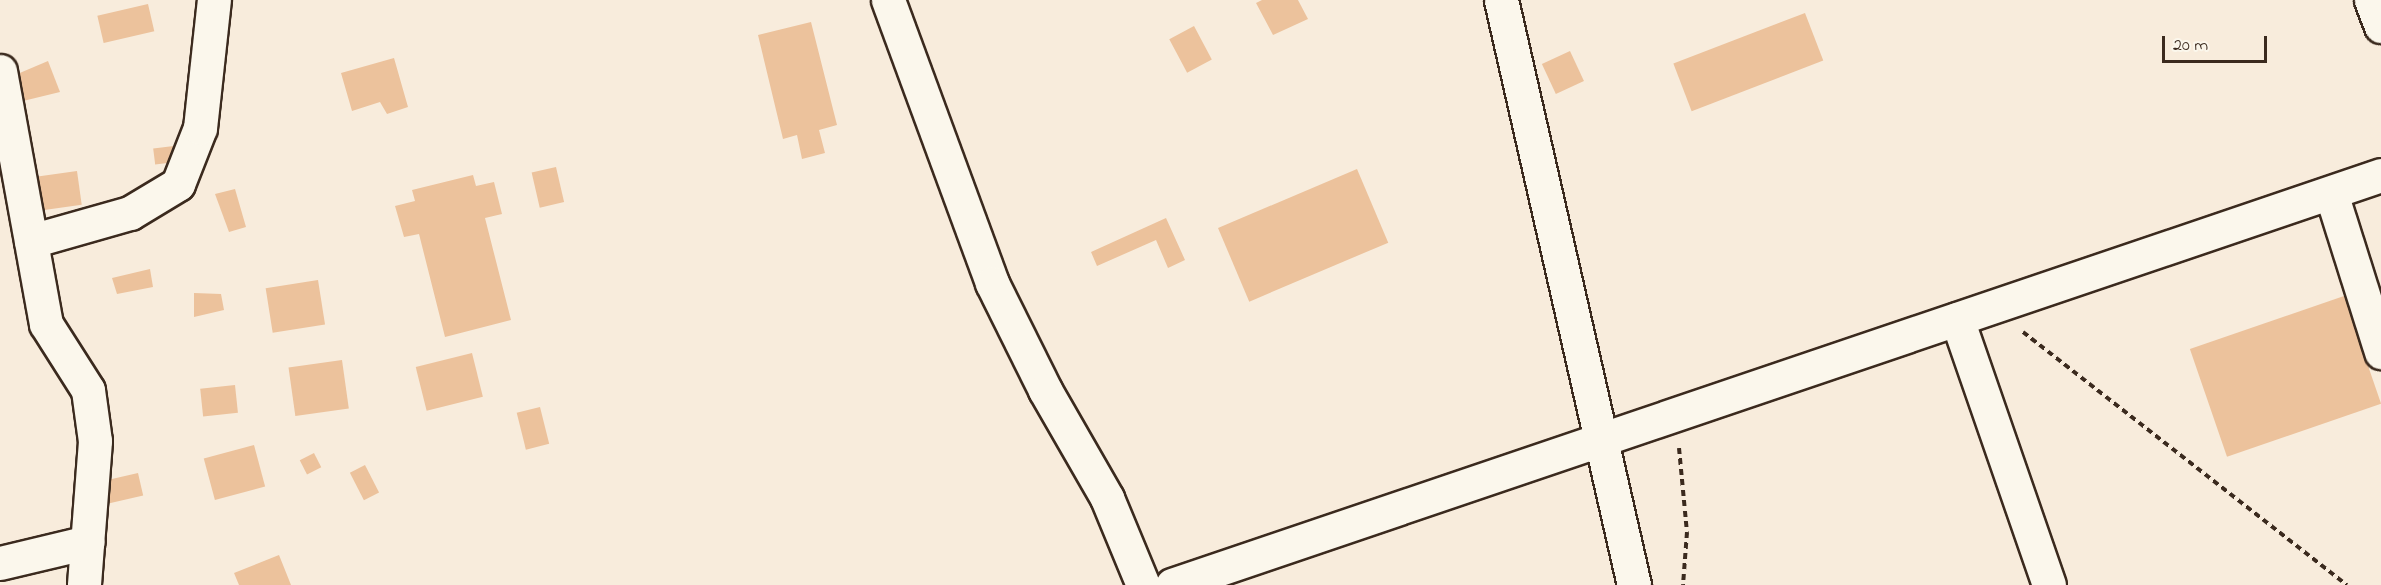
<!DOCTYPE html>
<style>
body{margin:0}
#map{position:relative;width:2381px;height:585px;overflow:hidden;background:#f8ecdc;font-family:"Indie Flower",sans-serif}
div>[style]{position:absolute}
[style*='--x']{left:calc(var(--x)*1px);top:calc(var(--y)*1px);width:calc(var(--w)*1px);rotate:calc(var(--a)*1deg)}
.building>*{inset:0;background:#ecc29c;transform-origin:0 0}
.path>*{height:4px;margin-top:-2px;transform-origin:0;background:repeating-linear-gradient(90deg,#3b2a1e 0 6px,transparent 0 10.5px)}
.roads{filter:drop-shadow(2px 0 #3b2a1e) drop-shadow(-2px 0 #3b2a1e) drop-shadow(0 2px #3b2a1e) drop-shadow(0 -2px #3b2a1e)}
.street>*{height:33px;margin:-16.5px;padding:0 16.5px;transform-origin:16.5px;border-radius:16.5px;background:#fbf7ec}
.secondary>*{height:33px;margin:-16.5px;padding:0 16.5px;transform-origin:16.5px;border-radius:16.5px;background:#fbf7ec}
span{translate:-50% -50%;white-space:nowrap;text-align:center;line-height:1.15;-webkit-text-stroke:4.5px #fbf7ec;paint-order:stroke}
.scale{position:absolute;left:2162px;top:36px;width:105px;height:27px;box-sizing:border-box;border:3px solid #3b2a1e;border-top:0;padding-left:8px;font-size:18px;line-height:21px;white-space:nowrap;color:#3b2a1e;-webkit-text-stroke:4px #fbf7ec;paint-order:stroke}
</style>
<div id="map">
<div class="building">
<div style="clip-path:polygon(1262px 0,1298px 0,1308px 19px,1273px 35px,1256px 3px)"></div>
<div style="left:148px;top:4px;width:28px;height:52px;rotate:77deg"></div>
<div style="left:1805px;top:13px;width:51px;height:141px;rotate:69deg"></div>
<div style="clip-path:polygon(811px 22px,837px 125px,819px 130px,825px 153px,802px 159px,797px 135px,783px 139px,758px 35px)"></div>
<div style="left:1194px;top:26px;width:38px;height:28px;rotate:62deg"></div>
<div style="left:1570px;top:51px;width:33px;height:31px;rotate:65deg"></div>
<div style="clip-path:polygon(394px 58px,408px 107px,387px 114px,380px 102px,352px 111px,341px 73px)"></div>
<div style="clip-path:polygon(48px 61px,60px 92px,23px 101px,15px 75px)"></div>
<div style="left:182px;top:145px;width:16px;height:29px;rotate:83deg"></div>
<div style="left:556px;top:167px;width:36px;height:25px;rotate:77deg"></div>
<div style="left:1357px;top:169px;width:80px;height:151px;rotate:67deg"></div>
<div style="left:77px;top:171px;width:34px;height:45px;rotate:82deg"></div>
<div style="clip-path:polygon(473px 175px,476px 186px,494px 182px,502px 214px,485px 218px,511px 320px,445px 337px,419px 234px,404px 237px,395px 206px,415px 201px,412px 190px)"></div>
<div style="clip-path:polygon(235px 189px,246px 227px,229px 232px,215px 194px)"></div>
<div style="clip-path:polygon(1166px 218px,1185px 260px,1168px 268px,1156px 240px,1097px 266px,1091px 252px)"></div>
<div style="clip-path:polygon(150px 269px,153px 287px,117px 294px,112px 278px)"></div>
<div style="left:318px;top:280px;width:45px;height:53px;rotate:81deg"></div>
<div style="clip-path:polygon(194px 293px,221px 294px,224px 310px,194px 317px)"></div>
<div style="left:2344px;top:296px;width:114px;height:163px;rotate:71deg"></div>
<div style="left:472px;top:353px;width:45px;height:58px;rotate:76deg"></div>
<div style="left:342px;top:360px;width:49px;height:54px;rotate:82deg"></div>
<div style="left:235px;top:385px;width:28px;height:35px;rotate:84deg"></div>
<div style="left:540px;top:407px;width:38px;height:24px;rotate:76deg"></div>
<div style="left:254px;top:445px;width:43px;height:52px;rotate:75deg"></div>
<div style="left:314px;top:453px;width:16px;height:16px;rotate:63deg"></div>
<div style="left:365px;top:465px;width:31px;height:17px;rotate:63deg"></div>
<div style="left:138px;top:473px;width:23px;height:39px;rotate:77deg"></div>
<div style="clip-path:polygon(279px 555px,291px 585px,239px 585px,234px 573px)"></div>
</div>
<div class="path">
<div style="--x:2023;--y:332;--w:411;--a:38"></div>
<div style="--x:1679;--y:448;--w:84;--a:84.6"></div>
<div style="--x:1687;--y:532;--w:53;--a:94.3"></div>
</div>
<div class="roads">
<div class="street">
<div style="--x:888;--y:0;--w:302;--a:69.8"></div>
<div style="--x:992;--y:283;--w:119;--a:63.6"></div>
<div style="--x:1045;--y:390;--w:125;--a:60.1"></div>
<div style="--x:1107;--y:498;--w:94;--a:67.5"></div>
<div style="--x:1501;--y:0;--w:600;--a:77.19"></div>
<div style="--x:2371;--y:0;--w:28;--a:69"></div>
<div style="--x:0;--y:71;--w:257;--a:79.7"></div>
<div style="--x:46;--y:324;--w:78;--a:57.5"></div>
<div style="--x:88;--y:390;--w:51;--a:82.2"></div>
<div style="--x:95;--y:441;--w:144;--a:94.4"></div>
<div style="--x:2331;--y:193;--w:167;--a:72.5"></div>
<div style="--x:31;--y:241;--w:103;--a:-15.8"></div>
<div style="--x:130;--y:213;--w:56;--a:-31.1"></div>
<div style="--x:178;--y:184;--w:60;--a:-68.6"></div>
<div style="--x:200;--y:128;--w:129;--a:-83.8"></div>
<div style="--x:1957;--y:319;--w:281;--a:70.9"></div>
<div style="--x:0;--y:563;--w:90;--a:-13.4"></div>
</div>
<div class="secondary">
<div style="--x:1172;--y:585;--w:1277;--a:-18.73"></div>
</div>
</div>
<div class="scale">20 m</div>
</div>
